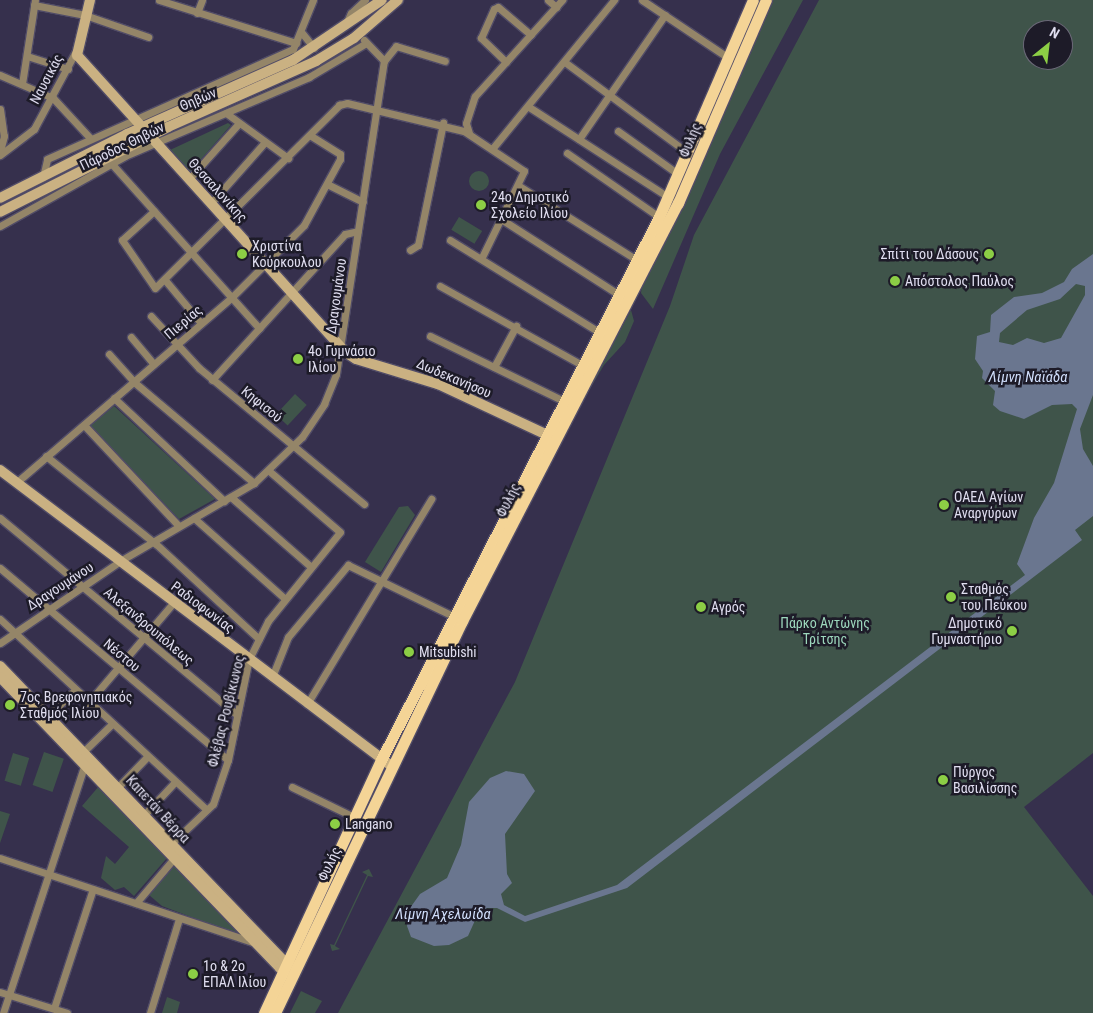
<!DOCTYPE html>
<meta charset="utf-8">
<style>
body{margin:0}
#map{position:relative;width:1093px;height:1013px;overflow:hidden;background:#36304d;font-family:"Roboto Condensed",sans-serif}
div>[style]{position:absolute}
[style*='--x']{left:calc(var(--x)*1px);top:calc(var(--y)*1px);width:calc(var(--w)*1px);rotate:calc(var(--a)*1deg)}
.green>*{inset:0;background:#3f544a;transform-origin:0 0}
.round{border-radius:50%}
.water>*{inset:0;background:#6a768f}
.roads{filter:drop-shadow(1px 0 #514c67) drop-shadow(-1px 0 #514c67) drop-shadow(0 1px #514c67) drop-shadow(0 -1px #514c67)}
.street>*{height:7px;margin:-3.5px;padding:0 3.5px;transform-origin:3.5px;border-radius:3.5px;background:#948568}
.secondary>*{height:10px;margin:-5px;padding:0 5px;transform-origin:5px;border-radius:5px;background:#cab182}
.primary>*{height:11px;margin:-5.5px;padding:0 5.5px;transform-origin:5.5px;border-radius:5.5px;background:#f4d496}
.dots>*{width:14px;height:14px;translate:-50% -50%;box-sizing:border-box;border:2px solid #1d1b28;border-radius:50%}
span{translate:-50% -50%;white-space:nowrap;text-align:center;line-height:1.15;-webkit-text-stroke:5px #1d1b28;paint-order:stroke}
.street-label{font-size:14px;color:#e0def0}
.poi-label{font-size:14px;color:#e0def0}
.left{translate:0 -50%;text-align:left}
.right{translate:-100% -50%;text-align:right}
.park-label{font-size:14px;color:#9dd8bd}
.water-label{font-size:15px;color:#d0defb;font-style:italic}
.north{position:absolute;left:1023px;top:20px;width:50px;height:50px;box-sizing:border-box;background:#1d1b28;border:1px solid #6b6978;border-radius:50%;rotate:29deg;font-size:14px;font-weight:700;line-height:20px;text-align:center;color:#e0def0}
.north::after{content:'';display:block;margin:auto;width:18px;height:22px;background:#8cce45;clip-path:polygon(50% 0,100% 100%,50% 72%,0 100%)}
</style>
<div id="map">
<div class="green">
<div style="clip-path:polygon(771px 0,803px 0,720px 154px,653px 309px,641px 293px,642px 284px,692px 186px)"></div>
<div style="clip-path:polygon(evenodd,819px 0,1093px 0,1093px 753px,1024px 807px,1093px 896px,1093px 1013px,338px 1013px,515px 682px,670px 306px,694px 235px,819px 0,1033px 30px,1063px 30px,1063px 60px,1033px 60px,1033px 30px)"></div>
<div style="clip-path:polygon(228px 123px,231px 125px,190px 172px,170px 150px)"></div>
<div class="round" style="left:469px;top:171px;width:20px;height:20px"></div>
<div style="left:459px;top:217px;width:27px;height:15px;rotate:31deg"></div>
<div style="clip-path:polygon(631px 310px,634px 321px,625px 342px,604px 365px,570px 423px)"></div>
<div style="left:295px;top:394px;width:16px;height:28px;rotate:43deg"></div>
<div style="clip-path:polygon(114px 406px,215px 499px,179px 519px,90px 426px)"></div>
<div style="clip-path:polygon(408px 506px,415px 515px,381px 572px,365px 562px,399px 507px)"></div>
<div style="left:44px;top:752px;width:21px;height:35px;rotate:19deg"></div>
<div style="left:13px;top:753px;width:17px;height:29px;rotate:17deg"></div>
<div style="clip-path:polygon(99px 786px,167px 858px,134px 896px,124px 887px,115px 890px,101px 878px,106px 856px,115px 864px,129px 847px,82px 806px)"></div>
<div style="clip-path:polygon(0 811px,10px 814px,0 843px)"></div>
<div style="clip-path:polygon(174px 865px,241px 936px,162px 906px,149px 895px)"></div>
<div style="clip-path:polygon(369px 869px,373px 877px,368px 876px,335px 946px,340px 949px,332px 951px,330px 944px,334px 945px,367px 875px,362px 872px)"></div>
<div style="clip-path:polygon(301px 991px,322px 1001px,315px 1013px,290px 1013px)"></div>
<div style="clip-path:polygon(167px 997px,180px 1002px,177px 1013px,162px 1013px)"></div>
</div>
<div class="water">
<div style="clip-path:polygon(evenodd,1093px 254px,1093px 395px,1080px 429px,1083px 449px,1093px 466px,1093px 516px,1075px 530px,1082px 540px,627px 888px,525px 922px,497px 908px,487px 908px,477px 916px,468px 936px,449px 945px,434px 946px,411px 937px,407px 926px,410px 908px,420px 894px,447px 878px,461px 845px,469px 802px,490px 778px,506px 771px,524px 774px,535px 791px,505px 834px,507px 874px,512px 883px,501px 894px,504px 905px,525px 916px,617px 885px,1025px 575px,1017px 564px,1034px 518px,1054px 483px,1077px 409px,1072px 404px,1052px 405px,1024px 419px,1000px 411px,993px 405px,995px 391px,982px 378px,983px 371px,975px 359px,977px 336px,990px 332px,991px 315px,1014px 297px,1042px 293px,1064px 282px,1072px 269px,1093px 254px,1076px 284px,1085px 286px,1085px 295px,1061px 338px,1044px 343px,1027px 338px,1013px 345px,999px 342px,1000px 333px,1027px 310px,1060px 299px,1076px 284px)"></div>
</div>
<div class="roads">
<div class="street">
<div style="--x:159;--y:0;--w:144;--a:17.4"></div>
<div style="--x:548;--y:0;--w:11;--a:41"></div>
<div style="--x:642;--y:0;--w:102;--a:33.8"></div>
<div style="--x:34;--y:5;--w:52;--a:11.1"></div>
<div style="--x:85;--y:15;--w:67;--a:19.2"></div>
<div style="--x:197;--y:13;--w:14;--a:-69"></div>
<div style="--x:346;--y:24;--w:12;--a:-66"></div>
<div style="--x:351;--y:13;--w:19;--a:-43"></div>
<div style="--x:302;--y:33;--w:19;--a:51"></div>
<div style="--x:364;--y:40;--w:29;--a:46"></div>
<div style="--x:27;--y:56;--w:43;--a:17.6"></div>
<div style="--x:506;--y:62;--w:35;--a:-136"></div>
<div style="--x:481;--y:38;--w:32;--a:-66"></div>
<div style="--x:494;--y:9;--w:4;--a:-27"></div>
<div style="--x:498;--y:7;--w:43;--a:40.3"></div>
<div style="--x:566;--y:63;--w:152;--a:36.4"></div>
<div style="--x:0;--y:75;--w:58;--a:23.5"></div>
<div style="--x:53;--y:98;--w:54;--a:47.2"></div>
<div style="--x:22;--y:84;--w:85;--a:-81.2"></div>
<div style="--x:529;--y:107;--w:166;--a:32.9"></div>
<div style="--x:0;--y:109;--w:27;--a:82"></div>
<div style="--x:4;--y:136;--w:16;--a:105"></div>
<div style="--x:226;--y:113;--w:77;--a:36"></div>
<div style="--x:618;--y:131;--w:74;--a:35.6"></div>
<div style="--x:469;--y:133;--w:10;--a:-107"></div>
<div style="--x:466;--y:123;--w:28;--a:-72"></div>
<div style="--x:475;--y:96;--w:130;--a:-47.8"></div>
<div style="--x:579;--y:139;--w:151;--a:-55.3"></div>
<div style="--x:492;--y:149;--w:193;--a:-50.7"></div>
<div style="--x:567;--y:153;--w:112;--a:34.8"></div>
<div style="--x:0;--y:155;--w:43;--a:-37.4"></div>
<div style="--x:34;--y:129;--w:89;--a:-61.7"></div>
<div style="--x:111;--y:163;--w:222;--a:48.1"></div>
<div style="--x:43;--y:177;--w:18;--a:-77"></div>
<div style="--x:47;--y:159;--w:269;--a:-24.1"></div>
<div style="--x:293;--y:49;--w:53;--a:-67.8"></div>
<div style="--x:189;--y:179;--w:75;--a:-48.2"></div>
<div style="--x:327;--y:184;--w:40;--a:26.6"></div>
<div style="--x:519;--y:186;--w:139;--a:32.1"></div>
<div style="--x:211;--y:203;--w:81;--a:-48.5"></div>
<div style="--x:154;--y:211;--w:43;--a:137.8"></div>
<div style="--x:122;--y:240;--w:58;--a:55.5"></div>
<div style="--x:155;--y:288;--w:260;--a:-44.8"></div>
<div style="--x:339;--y:105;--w:8;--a:-14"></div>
<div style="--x:347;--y:103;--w:120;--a:13.5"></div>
<div style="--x:464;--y:131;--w:72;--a:33.7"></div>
<div style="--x:524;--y:171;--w:96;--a:116"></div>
<div style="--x:501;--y:219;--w:143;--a:32.7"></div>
<div style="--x:0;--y:226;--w:143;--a:-29.2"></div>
<div style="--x:125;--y:156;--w:200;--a:-23.2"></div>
<div style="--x:309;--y:77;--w:66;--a:-30.8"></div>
<div style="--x:450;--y:240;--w:175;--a:31.7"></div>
<div style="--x:410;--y:250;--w:9;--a:-32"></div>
<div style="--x:418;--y:245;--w:125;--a:-78.4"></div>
<div style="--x:165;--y:280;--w:56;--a:50.1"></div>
<div style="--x:440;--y:286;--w:162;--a:29.1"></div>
<div style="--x:151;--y:316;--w:71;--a:47.3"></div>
<div style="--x:199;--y:368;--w:214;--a:39.5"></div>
<div style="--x:430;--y:336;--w:149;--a:25.9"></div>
<div style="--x:131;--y:337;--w:35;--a:50"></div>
<div style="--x:109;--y:354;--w:38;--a:48"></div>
<div style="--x:134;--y:382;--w:157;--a:40.1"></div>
<div style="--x:494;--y:367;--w:47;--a:-61.8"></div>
<div style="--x:212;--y:380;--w:197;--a:-47.7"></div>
<div style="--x:345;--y:234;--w:13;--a:-13"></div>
<div style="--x:114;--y:398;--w:151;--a:43.1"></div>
<div style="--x:84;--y:425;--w:137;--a:46.8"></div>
<div style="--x:46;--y:456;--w:141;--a:38.7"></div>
<div style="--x:156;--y:544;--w:140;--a:42.7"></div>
<div style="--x:17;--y:482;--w:282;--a:-40.7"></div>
<div style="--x:231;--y:298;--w:103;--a:-45"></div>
<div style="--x:304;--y:225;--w:75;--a:-61.4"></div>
<div style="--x:340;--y:159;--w:5;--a:-90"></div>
<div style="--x:340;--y:154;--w:34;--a:-148"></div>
<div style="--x:231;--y:497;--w:105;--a:41.1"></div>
<div style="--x:0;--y:518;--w:308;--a:39.7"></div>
<div style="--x:194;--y:518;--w:119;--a:41.6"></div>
<div style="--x:0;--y:568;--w:298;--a:40.1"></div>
<div style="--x:0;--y:619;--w:279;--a:42.7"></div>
<div style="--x:0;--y:643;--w:145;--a:-34.3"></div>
<div style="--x:120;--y:561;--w:155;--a:-30.2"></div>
<div style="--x:254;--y:483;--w:66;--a:-43.8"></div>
<div style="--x:302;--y:437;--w:40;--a:-56"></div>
<div style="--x:324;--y:404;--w:32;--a:-68"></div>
<div style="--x:336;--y:374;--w:317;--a:-81.3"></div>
<div style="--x:384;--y:61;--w:19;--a:-51"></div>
<div style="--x:396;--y:46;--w:51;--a:17"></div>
<div style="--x:272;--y:677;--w:43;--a:-68.2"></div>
<div style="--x:288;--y:637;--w:94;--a:-50.2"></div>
<div style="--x:348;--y:565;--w:117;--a:25.9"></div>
<div style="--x:88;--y:703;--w:133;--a:-49.6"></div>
<div style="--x:307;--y:704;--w:240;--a:-58.8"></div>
<div style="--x:49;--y:715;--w:36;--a:-44"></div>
<div style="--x:84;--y:751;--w:37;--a:-44"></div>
<div style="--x:118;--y:787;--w:42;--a:-46"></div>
<div style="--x:292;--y:787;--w:69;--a:25.8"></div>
<div style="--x:144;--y:815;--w:45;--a:-46.8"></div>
<div style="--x:171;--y:844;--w:58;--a:-43.6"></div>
<div style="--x:213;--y:804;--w:46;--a:-71.2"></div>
<div style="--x:228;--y:760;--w:103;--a:-78.3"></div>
<div style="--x:249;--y:659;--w:42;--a:-63.4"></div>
<div style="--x:268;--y:621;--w:114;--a:-51"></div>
<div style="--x:340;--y:532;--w:94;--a:-139.3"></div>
<div style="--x:0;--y:858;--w:269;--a:18.4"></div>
<div style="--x:136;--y:903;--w:62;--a:-49.6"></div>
<div style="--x:0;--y:992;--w:70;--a:17.4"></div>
<div style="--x:54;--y:1008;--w:125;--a:-71.9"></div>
<div style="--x:3;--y:1013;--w:262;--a:-71.8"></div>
<div style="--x:150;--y:1013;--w:98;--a:-72.9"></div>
</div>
<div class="secondary">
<div style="--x:90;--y:0;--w:57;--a:103.3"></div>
<div style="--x:77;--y:55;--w:400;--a:47.9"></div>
<div style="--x:345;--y:352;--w:13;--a:32"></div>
<div style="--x:356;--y:359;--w:86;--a:17"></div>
<div style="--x:438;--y:384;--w:128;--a:25"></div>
<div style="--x:0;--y:198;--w:142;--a:-26.7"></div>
<div style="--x:127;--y:134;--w:182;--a:-24"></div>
<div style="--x:293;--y:60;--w:107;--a:-34"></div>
<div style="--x:0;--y:212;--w:188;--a:-26.8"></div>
<div style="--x:168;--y:127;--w:162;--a:-24"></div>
<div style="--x:316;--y:61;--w:44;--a:-31.2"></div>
<div style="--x:354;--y:38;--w:58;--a:-40.8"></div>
<div style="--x:0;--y:470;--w:490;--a:37.1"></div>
<div style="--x:0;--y:666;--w:408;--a:46.1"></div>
<div style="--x:283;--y:960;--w:13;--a:27"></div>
<div style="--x:0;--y:677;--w:404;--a:46.1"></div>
<div style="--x:280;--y:968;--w:13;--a:29"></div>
</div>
<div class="primary">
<div style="--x:264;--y:1013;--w:279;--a:-65.2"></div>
<div style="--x:381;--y:760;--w:610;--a:-62.89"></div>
<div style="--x:659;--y:217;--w:236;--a:-66.6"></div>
<div style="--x:275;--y:1013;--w:434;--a:-64.5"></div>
<div style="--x:462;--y:621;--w:471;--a:-62.7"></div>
<div style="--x:678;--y:203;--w:221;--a:-66.6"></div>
</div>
</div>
<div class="dots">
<div style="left:481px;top:205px;background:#8cce45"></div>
<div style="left:242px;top:254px;background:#8cce45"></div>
<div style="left:989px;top:254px;background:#8cce45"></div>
<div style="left:895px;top:281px;background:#8cce45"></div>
<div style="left:298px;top:359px;background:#8cce45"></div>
<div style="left:944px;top:505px;background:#8cce45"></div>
<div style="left:951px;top:597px;background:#8cce45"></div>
<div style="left:701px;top:607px;background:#8cce45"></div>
<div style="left:1012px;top:631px;background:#8cce45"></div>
<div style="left:409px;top:652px;background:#8cce45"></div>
<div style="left:10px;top:705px;background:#8cce45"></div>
<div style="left:943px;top:780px;background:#8cce45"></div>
<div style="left:335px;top:824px;background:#8cce45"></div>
<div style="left:193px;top:974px;background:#8cce45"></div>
</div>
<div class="street-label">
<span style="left:46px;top:79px;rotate:-62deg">Ναυσικάς</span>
<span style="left:198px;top:99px;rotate:-23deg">Θηβών</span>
<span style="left:690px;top:140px;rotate:-67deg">Φυλής</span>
<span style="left:122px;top:146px;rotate:-26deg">Πάροδος Θηβών</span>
<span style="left:218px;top:190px;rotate:48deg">Θεσσαλονίκης</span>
<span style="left:336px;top:296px;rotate:-82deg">Δραγουμάνου</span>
<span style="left:183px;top:322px;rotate:-40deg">Πιερίας</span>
<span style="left:454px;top:378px;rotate:23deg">Δωδεκανήσου</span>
<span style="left:262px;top:404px;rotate:39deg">Κηφισού</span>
<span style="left:508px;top:500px;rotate:-63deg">Φυλής</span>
<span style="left:60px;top:586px;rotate:-33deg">Δραγουμάνου</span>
<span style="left:203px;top:607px;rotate:37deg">Ραδιοφωνίας</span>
<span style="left:149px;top:626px;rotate:40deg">Αλεξανδρουπόλεως</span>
<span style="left:122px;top:655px;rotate:40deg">Νέστου</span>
<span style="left:226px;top:711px;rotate:-76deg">Φλέβας Ρουβίκωνος</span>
<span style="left:158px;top:809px;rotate:47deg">Καπετάν Βέρρα</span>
<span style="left:329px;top:864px;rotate:-65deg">Φυλής</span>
</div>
<div class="poi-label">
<span class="left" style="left:491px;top:205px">24ο Δημοτικό<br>Σχολείο Ιλίου</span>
<span class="left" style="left:252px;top:254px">Χριστίνα<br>Κούρκουλου</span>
<span class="right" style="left:979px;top:254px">Σπίτι του Δάσους</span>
<span class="left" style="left:905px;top:281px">Απόστολος Παύλος</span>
<span class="left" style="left:308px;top:359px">4ο Γυμνάσιο<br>Ιλίου</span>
<span class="left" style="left:954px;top:505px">ΟΑΕΔ Αγίων<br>Αναργύρων</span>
<span class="left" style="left:961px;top:597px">Σταθμός<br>του Πεύκου</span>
<span class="left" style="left:711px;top:607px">Αγρός</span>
<span class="right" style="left:1002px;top:631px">Δημοτικό<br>Γυμναστήριο</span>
<span class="left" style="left:419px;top:652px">Mitsubishi</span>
<span class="left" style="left:20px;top:705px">7ος Βρεφονηπιακός<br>Σταθμός Ιλίου</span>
<span class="left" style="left:953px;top:780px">Πύργος<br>Βασιλίσσης</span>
<span class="left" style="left:345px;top:824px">Langano</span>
<span class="left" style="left:203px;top:974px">1ο &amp; 2ο<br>ΕΠΑΛ Ιλίου</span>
</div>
<div class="park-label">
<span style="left:825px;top:631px">Πάρκο Αντώνης<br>Τρίτσης</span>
</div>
<div class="water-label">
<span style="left:1028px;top:378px">Λίμνη Ναϊάδα</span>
<span style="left:443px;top:915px">Λίμνη Αχελωίδα</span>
</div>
<div class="north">N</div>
</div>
